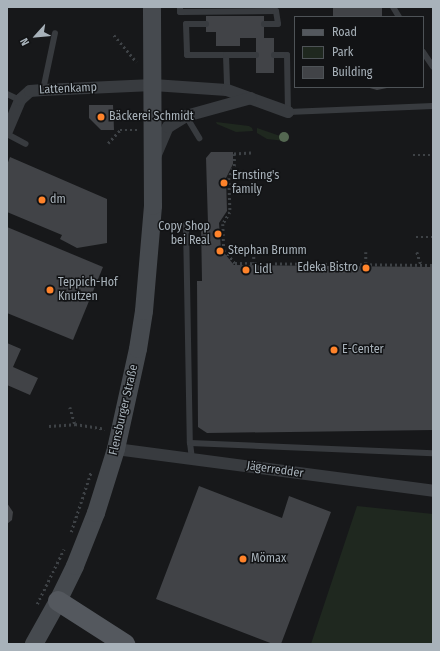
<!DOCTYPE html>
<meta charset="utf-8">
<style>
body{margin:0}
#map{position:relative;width:440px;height:651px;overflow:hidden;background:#17181a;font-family:"Fira Sans Condensed",sans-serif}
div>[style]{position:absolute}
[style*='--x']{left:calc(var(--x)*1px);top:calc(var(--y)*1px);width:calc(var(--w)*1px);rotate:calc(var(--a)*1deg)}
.green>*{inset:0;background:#1f281f}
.building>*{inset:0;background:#414347;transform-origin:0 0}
.path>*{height:2.5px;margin-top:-1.25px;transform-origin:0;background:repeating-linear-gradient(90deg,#3e4246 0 2px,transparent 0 5px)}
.lane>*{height:6px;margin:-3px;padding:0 3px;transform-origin:3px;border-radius:3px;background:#383b3f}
.street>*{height:12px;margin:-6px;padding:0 6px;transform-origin:6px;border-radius:6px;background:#383b3f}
.secondary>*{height:18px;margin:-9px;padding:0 9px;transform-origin:9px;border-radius:9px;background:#464a4f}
.primary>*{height:20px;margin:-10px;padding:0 10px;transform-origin:10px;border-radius:10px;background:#54585e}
.trees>*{width:10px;height:10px;margin:-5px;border-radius:50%;background:#546751}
.dots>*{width:11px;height:11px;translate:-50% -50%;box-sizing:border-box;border:2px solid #121315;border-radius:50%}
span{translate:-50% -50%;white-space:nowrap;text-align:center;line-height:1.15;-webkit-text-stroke:3px #121315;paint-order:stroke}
.street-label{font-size:12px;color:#a8b2ba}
.poi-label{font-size:12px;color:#a8b2ba}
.left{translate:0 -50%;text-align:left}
.right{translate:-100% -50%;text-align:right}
.frame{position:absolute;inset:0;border:8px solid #a8b2ba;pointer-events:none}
.legend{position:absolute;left:294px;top:16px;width:130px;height:72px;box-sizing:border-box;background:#121315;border:1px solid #4e5357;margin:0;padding:5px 7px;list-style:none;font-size:12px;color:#a8b2ba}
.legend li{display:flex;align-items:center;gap:8px;height:20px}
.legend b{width:20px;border:1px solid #4e5357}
.north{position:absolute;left:16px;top:16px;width:40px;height:40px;-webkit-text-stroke:3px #121315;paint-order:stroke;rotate:243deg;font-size:11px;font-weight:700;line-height:16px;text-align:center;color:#a8b2ba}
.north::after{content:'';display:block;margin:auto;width:14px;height:18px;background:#a8b2ba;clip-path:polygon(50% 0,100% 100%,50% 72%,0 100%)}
</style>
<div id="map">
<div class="green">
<div style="clip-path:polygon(216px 122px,249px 126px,252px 128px,253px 131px,236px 132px,217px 124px)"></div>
<div style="clip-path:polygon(257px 128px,286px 138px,285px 141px,267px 139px,257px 133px)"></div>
<div style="clip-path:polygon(357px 506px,433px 514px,433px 644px,311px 644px)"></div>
</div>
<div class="building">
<div style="left:333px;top:7px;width:49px;height:10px"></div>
<div style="clip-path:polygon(206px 16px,264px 16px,264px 38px,274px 38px,274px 73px,256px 73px,256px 38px,240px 38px,240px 46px,216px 46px,216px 32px,206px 32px)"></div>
<div style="clip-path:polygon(366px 87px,387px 87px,387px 88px,377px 90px)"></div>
<div style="clip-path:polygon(89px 105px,113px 105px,114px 130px,101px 130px,89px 118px)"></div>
<div style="clip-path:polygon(211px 152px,233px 152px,233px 164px,226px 178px,227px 211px,219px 223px,221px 249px,234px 265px,433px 267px,433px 430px,207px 433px,198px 427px,197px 281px,202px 281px,201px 224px,208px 224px,206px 158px)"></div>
<div style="clip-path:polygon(10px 157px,107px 199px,107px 243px,77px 248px,60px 239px,62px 235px,7px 212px,7px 165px)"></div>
<div style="clip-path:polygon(7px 227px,103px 267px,73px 340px,7px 313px)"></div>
<div style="clip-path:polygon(7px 343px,21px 349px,13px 367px,38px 378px,30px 395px,7px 385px)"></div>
<div style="clip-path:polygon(199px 486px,282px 518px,289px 496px,331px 512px,281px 644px,273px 644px,156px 599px)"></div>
<div style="clip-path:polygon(7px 503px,13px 512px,12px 520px,7px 524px)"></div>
</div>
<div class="path">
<div style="--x:114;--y:35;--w:35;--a:50"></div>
<div style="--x:108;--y:143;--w:18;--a:-47"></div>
<div style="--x:120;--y:130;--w:17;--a:0"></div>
<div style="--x:251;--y:153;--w:17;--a:177"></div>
<div style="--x:234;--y:154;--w:10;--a:84"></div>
<div style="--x:235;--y:164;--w:15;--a:113"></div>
<div style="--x:229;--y:178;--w:34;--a:88"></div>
<div style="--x:230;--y:212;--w:14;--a:120"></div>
<div style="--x:223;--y:224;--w:26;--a:88"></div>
<div style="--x:224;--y:250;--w:17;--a:50"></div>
<div style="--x:235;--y:263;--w:198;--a:0.6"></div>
<div style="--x:413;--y:155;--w:20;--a:0"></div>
<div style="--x:416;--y:237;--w:17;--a:0"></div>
<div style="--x:254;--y:252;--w:11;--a:90"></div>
<div style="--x:366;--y:252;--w:12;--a:90"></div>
<div style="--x:417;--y:252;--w:13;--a:72"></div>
<div style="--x:70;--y:407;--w:18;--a:74"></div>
<div style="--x:49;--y:426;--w:26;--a:-4"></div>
<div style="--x:75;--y:424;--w:30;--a:9"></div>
<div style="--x:71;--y:532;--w:63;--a:-71.6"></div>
<div style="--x:37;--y:604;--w:61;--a:-63.9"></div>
</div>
<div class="lane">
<div style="--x:180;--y:7;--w:5;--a:90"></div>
<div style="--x:180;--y:12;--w:96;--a:-0.6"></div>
<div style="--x:276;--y:11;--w:13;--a:81"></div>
<div style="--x:278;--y:24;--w:14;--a:180"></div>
<div style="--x:393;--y:7;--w:12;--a:59"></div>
<div style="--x:206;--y:24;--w:20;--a:180"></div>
<div style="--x:186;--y:24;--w:31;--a:88"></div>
<div style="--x:187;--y:55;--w:39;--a:0"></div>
<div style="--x:226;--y:55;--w:35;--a:88"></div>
<div style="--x:423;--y:52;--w:18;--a:56"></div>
<div style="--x:226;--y:55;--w:30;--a:0"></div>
<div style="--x:274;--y:55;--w:13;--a:0"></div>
<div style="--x:287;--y:55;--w:57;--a:89"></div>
<div style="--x:288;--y:112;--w:145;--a:-2.4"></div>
<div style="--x:43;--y:90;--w:58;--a:-78.1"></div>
<div style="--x:7;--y:94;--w:14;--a:25"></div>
<div style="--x:186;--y:116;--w:26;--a:59"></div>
<div style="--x:7;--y:134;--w:21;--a:28"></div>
<div style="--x:186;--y:224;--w:219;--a:89"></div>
<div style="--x:192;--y:459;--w:16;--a:-97"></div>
<div style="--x:190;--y:443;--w:243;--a:2.4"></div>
</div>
<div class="street">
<div style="--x:7;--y:131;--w:34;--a:-67"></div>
<div style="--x:20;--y:100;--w:13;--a:-42"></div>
<div style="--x:30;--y:91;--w:13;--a:-4"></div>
<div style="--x:43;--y:90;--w:110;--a:-2.6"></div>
<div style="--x:153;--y:85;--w:74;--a:3.9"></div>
<div style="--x:227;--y:90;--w:65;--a:19.8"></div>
<div style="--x:155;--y:157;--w:33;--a:-67"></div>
<div style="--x:168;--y:127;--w:21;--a:-31"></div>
<div style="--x:186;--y:116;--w:67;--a:-15.5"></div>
<div style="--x:116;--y:449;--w:320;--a:7.5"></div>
</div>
<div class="secondary">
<div style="--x:34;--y:644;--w:49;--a:-60.8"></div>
<div style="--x:58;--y:601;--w:39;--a:-64"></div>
<div style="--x:75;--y:566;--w:57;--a:-68.4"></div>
<div style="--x:96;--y:513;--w:67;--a:-72.6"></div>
<div style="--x:116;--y:449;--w:102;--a:-77.6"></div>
<div style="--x:138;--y:349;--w:38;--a:-81"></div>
<div style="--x:144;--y:311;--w:105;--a:-85.1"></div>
<div style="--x:153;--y:206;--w:199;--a:-90.3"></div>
</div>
<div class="primary">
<div style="--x:58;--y:601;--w:80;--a:32.7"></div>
</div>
<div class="trees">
<div style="left:284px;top:137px"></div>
</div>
<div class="dots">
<div style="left:101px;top:117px;background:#ff832a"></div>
<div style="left:224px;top:183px;background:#ff832a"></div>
<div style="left:42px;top:200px;background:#ff832a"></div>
<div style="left:218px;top:234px;background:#ff832a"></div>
<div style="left:220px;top:251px;background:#ff832a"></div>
<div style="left:366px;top:268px;background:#ff832a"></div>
<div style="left:246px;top:270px;background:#ff832a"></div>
<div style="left:50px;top:290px;background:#ff832a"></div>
<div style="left:334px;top:350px;background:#ff832a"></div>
<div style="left:243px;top:559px;background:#ff832a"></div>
</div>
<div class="street-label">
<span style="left:68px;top:89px;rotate:-3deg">Lattenkamp</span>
<span style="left:124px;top:410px;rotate:-77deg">Flensburger Straße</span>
<span style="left:275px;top:470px;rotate:8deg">Jägerredder</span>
</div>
<div class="poi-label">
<span class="left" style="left:109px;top:117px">Bäckerei Schmidt</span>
<span class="left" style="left:232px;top:183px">Ernsting's<br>family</span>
<span class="left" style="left:50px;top:200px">dm</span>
<span class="right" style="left:210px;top:234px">Copy Shop<br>bei Real</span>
<span class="left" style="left:228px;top:251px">Stephan Brumm</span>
<span class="right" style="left:358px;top:268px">Edeka Bistro</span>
<span class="left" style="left:254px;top:270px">Lidl</span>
<span class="left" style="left:58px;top:290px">Teppich-Hof<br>Knutzen</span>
<span class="left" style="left:342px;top:350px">E-Center</span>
<span class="left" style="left:251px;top:559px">Mömax</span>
</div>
<div class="frame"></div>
<ul class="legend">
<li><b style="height:5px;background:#54585e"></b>Road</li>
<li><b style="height:11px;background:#1f281f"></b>Park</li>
<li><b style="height:11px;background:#414347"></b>Building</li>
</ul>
<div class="north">N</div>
</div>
